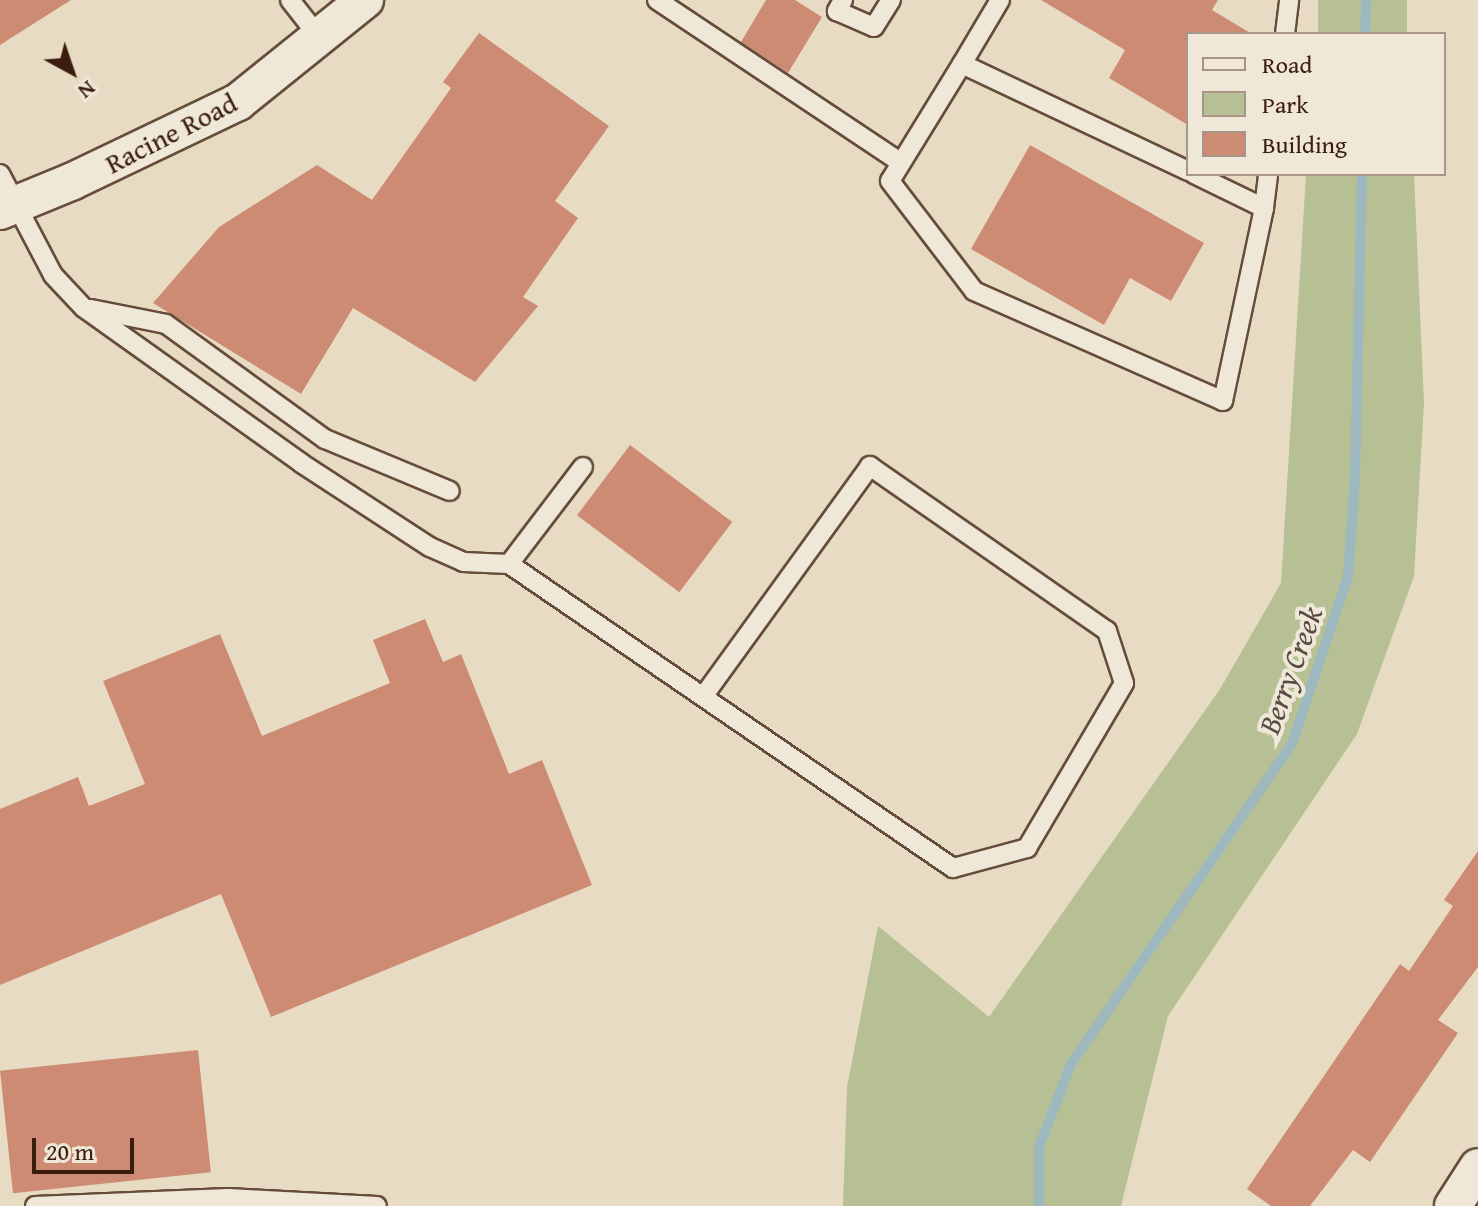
<!DOCTYPE html>
<style>
body{margin:0}
#map{position:relative;width:1478px;height:1206px;overflow:hidden;background:#e7dcc3;font-family:"Gentium Book Plus",serif}
div>[style]{position:absolute}
[style*='--x']{left:calc(var(--x)*1px);top:calc(var(--y)*1px);width:calc(var(--w)*1px);rotate:calc(var(--a)*1deg)}
.green>*{inset:0;background:#b6c094;transform-origin:0 0}
.stream>*{height:10px;margin:-5px;padding:0 5px;transform-origin:5px;border-radius:5px;background:#9eb8c0}
.building>*{inset:0;background:#cd8b73;transform-origin:0 0}
.roads{filter:drop-shadow(2px 0 #664c3a) drop-shadow(-2px 0 #664c3a) drop-shadow(0 2px #664c3a) drop-shadow(0 -2px #664c3a)}
.service>*{height:18px;margin:-9px;padding:0 9px;transform-origin:9px;border-radius:9px;background:#efe8d8}
.minor>*{height:36px;margin:-18px;padding:0 18px;transform-origin:18px;border-radius:18px;background:#efe8d8}
span{translate:-50% -50%;white-space:nowrap;text-align:center;line-height:1.15;-webkit-text-stroke:8px #efe8d8;paint-order:stroke}
.street-label{font-size:28px;color:#3b1c0d}
.water-label{font-size:30px;color:#594b43;font-style:italic}
.legend{position:absolute;left:1186px;top:32px;width:260px;height:144px;box-sizing:border-box;background:#efe8d8;border:2px solid #a79687;margin:0;padding:10px 14px;list-style:none;font-size:24px;color:#3b1c0d}
.legend li{display:flex;align-items:center;gap:16px;height:40px}
.legend b{width:40px;border:2px solid #a79687}
.north{position:absolute;left:32px;top:32px;width:80px;height:80px;-webkit-text-stroke:6px #efe8d8;paint-order:stroke;rotate:140deg;font-size:22px;font-weight:700;line-height:32px;text-align:center;color:#3b1c0d}
.north::after{content:'';display:block;margin:auto;width:28px;height:36px;background:#3b1c0d;clip-path:polygon(50% 0,100% 100%,50% 72%,0 100%)}
.scale{position:absolute;left:32px;top:1138px;width:102px;height:36px;box-sizing:border-box;border:4px solid #3b1c0d;border-top:0;padding-left:10px;font-size:24px;line-height:28px;white-space:nowrap;color:#3b1c0d;-webkit-text-stroke:6px #efe8d8;paint-order:stroke}
</style>
<div id="map">
<div class="green">
<div style="left:1318px;top:0;width:89px;height:34px"></div>
<div style="clip-path:polygon(1306px 174px,1414px 174px,1424px 403px,1414px 576px,1357px 734px,1168px 1016px,1121px 1206px,843px 1206px,847px 1087px,878px 926px,989px 1017px,1220px 689px,1281px 583px)"></div>
</div>
<div class="stream">
<div style="--x:1365;--y:34;--w:34;--a:-88"></div>
<div style="--x:1039;--y:1206;--w:59;--a:-90"></div>
<div style="--x:1039;--y:1147;--w:89;--a:-68.9"></div>
<div style="--x:1071;--y:1064;--w:389;--a:-55.4"></div>
<div style="--x:1292;--y:744;--w:176;--a:-71.5"></div>
<div style="--x:1348;--y:577;--w:98;--a:-85.9"></div>
<div style="--x:1355;--y:479;--w:305;--a:-88.7"></div>
</div>
<div class="building">
<div style="clip-path:polygon(0 0,71px 0,0 45px)"></div>
<div style="clip-path:polygon(766px 0,795px 0,822px 17px,788px 73px,741px 42px)"></div>
<div style="clip-path:polygon(1041px 0,1218px 0,1212px 10px,1252px 34px,1188px 34px,1188px 125px,1109px 78px,1125px 50px)"></div>
<div style="clip-path:polygon(479px 33px,609px 126px,555px 201px,578px 218px,523px 297px,538px 306px,475px 382px,353px 308px,301px 394px,153px 303px,219px 227px,317px 165px,372px 200px,451px 88px,443px 82px)"></div>
<div style="clip-path:polygon(1030px 145px,1204px 243px,1171px 301px,1130px 278px,1104px 325px,971px 249px)"></div>
<div style="left:630px;top:445px;width:128px;height:88px;rotate:37deg"></div>
<div style="clip-path:polygon(425px 619px,443px 662px,461px 654px,509px 774px,542px 760px,592px 885px,271px 1017px,221px 894px,0 985px,0 809px,78px 777px,89px 806px,145px 784px,103px 681px,220px 634px,262px 736px,390px 683px,373px 640px)"></div>
<div style="clip-path:polygon(1478px 851px,1478px 967px,1438px 1020px,1458px 1033px,1370px 1162px,1353px 1150px,1310px 1206px,1271px 1206px,1247px 1189px,1400px 964px,1409px 971px,1453px 906px,1444px 900px)"></div>
<div style="left:198px;top:1050px;width:123px;height:199px;rotate:84deg"></div>
</div>
<div class="roads">
<div class="service">
<div style="--x:290;--y:0;--w:47;--a:51.9"></div>
<div style="--x:657;--y:0;--w:293;--a:33.7"></div>
<div style="--x:843;--y:0;--w:13;--a:119"></div>
<div style="--x:837;--y:11;--w:40;--a:23.4"></div>
<div style="--x:874;--y:27;--w:32;--a:-58"></div>
<div style="--x:1000;--y:0;--w:74;--a:120.7"></div>
<div style="--x:962;--y:64;--w:250;--a:25.3"></div>
<div style="--x:1285;--y:34;--w:34;--a:-83"></div>
<div style="--x:962;--y:64;--w:137;--a:121.6"></div>
<div style="--x:890;--y:181;--w:138;--a:52.6"></div>
<div style="--x:974;--y:291;--w:272;--a:23.8"></div>
<div style="--x:1223;--y:401;--w:197;--a:-78"></div>
<div style="--x:0;--y:174;--w:114;--a:62.3"></div>
<div style="--x:53;--y:275;--w:45;--a:46.8"></div>
<div style="--x:84;--y:308;--w:267;--a:35.5"></div>
<div style="--x:301;--y:463;--w:154;--a:33.1"></div>
<div style="--x:430;--y:547;--w:36;--a:24"></div>
<div style="--x:463;--y:562;--w:46;--a:2.5"></div>
<div style="--x:509;--y:564;--w:538;--a:34.4"></div>
<div style="--x:953;--y:868;--w:77;--a:-15.1"></div>
<div style="--x:1027;--y:848;--w:191;--a:-59.5"></div>
<div style="--x:1124;--y:683;--w:55;--a:-108.1"></div>
<div style="--x:1107;--y:631;--w:289;--a:-145.2"></div>
<div style="--x:870;--y:466;--w:283;--a:125.9"></div>
<div style="--x:1194;--y:174;--w:78;--a:25.9"></div>
<div style="--x:1264;--y:208;--w:34;--a:-83"></div>
<div style="--x:91;--y:309;--w:76;--a:11.3"></div>
<div style="--x:166;--y:324;--w:196;--a:35.9"></div>
<div style="--x:325;--y:439;--w:135;--a:22.6"></div>
<div style="--x:509;--y:564;--w:122;--a:-52.7"></div>
<div style="--x:35;--y:1206;--w:193;--a:-2.4"></div>
<div style="--x:228;--y:1198;--w:149;--a:3.1"></div>
</div>
<div class="minor">
<div style="--x:0;--y:211;--w:79;--a:-22.3"></div>
<div style="--x:73;--y:181;--w:183;--a:-25.6"></div>
<div style="--x:238;--y:102;--w:163;--a:-38.8"></div>
<div style="--x:1453;--y:1206;--w:46;--a:-57.3"></div>
</div>
</div>
<div class="street-label">
<span style="left:171px;top:133px;rotate:-27deg">Racine Road</span>
</div>
<div class="water-label">
<span style="left:1290px;top:670px;rotate:-70deg">Berry Creek</span>
</div>
<ul class="legend">
<li><b style="height:10px;background:#efe8d8"></b>Road</li>
<li><b style="height:22px;background:#b6c094"></b>Park</li>
<li><b style="height:22px;background:#cd8b73"></b>Building</li>
</ul>
<div class="north">N</div>
<div class="scale">20 m</div>
</div>
